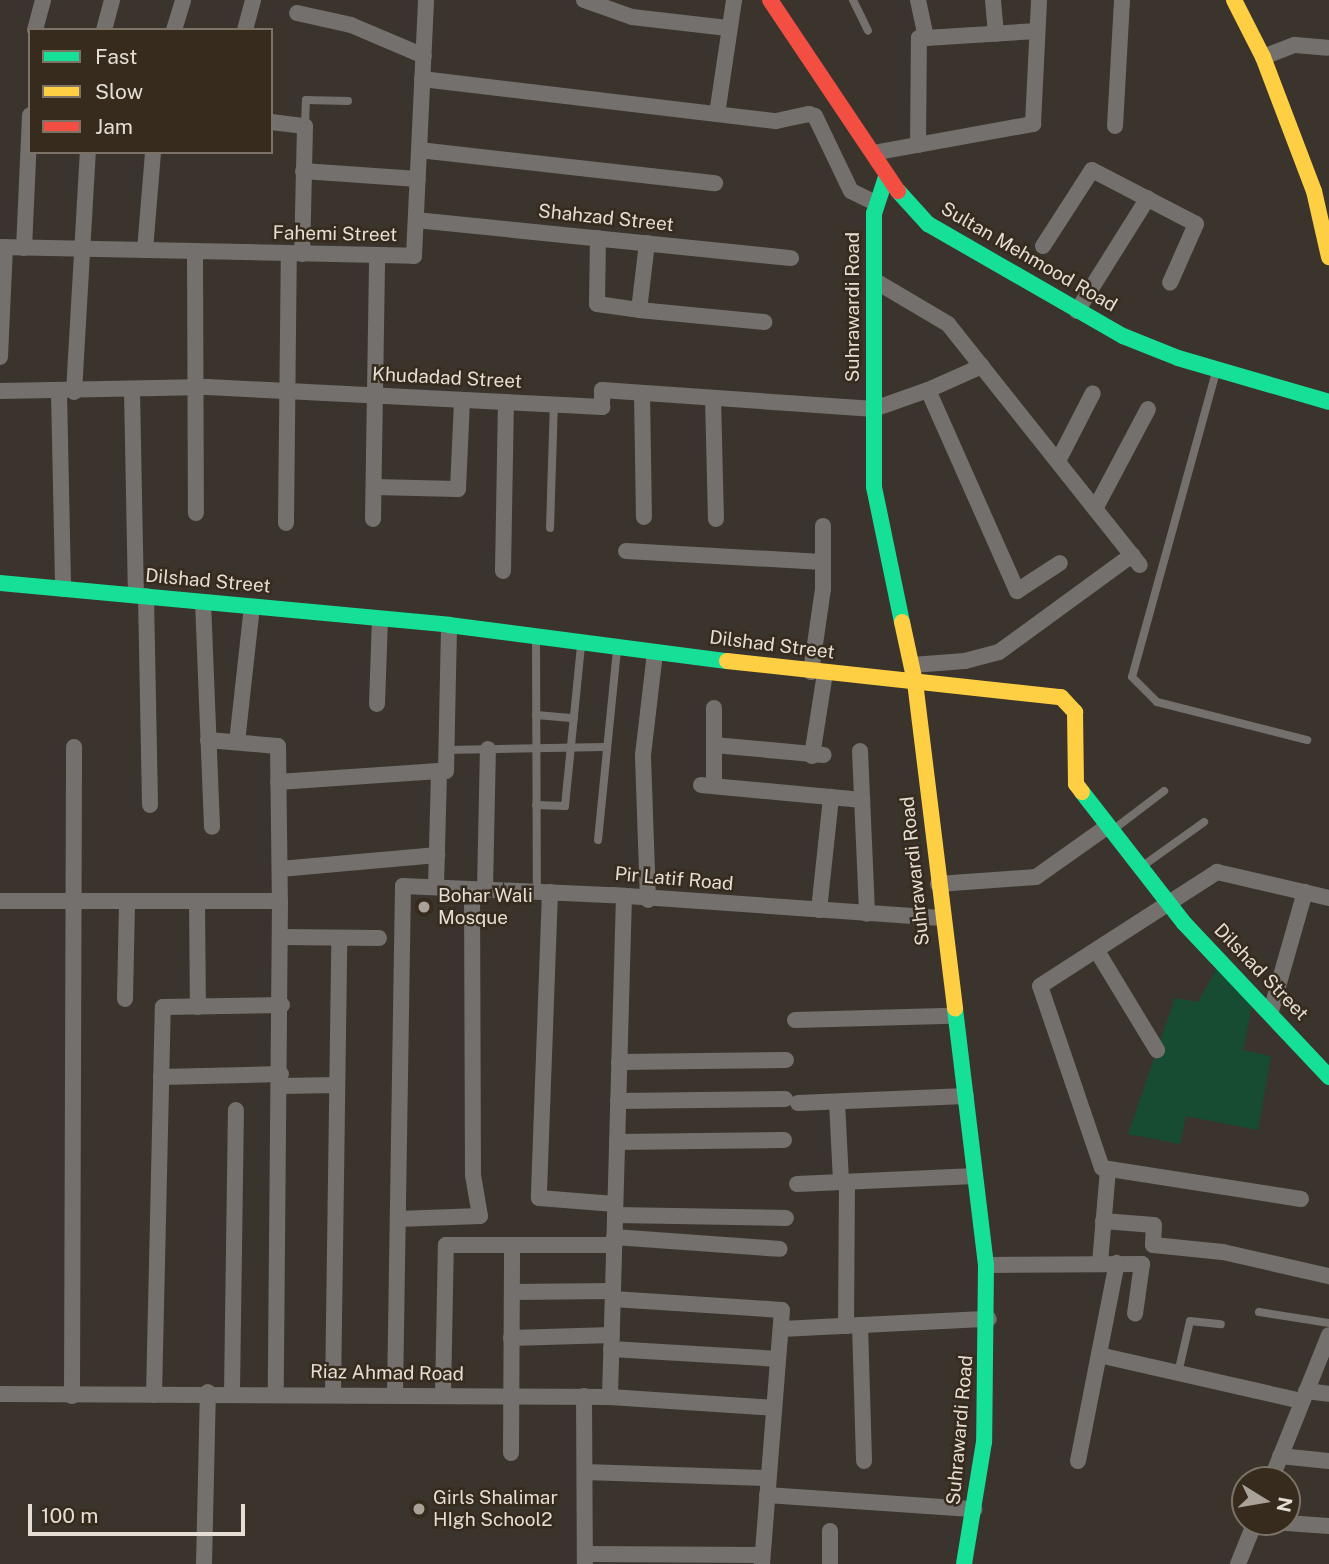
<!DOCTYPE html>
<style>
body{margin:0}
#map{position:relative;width:1329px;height:1564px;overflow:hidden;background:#3a342c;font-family:"Public Sans",sans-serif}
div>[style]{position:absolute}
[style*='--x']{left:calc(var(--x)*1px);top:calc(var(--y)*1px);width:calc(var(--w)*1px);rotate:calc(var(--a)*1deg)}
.green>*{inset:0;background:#184c32}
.lane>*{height:8px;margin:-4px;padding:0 4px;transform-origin:4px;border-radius:4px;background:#73706d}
.street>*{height:16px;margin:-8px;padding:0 8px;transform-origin:8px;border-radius:8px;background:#73706d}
.fast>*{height:16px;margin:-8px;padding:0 8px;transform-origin:8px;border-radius:8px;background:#16e098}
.slow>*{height:16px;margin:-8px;padding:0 8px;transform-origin:8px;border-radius:8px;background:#ffcf43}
.jam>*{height:16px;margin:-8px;padding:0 8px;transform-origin:8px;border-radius:8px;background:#f24e42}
.dots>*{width:19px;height:19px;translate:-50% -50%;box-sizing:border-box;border:4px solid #362b1d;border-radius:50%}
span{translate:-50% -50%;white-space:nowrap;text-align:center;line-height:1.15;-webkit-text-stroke:5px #362b1d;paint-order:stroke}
.street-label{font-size:19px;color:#e4ded4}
.poi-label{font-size:19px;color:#e4ded4}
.left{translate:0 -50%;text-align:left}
.legend{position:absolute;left:28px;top:28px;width:245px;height:126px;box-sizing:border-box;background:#362b1d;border:2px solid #7c7366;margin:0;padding:9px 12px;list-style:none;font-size:21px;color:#e4ded4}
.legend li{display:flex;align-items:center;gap:14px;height:35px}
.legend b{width:35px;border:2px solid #7c7366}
.north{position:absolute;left:1231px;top:1466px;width:70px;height:70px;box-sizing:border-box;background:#362b1d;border:2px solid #7c7366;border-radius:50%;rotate:101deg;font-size:19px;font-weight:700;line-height:28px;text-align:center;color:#e4ded4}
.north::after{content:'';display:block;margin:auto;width:24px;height:32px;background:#a8a299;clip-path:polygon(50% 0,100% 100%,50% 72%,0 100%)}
.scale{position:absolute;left:28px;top:1504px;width:217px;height:32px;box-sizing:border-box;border:4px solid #e4ded4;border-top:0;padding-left:9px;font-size:21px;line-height:24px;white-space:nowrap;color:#e4ded4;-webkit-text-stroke:5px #362b1d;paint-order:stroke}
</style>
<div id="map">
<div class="green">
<div style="clip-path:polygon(1221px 961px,1254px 997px,1243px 1050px,1271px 1056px,1258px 1130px,1186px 1116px,1180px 1144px,1128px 1134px,1175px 998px,1198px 1002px)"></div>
</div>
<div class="lane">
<div style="--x:853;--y:0;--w:34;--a:64"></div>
<div style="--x:305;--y:126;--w:26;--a:-88"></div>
<div style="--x:306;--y:100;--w:42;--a:1.4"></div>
<div style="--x:1216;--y:372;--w:316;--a:105.4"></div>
<div style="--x:1132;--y:677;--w:35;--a:45"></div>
<div style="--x:1157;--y:702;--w:155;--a:14.2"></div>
<div style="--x:550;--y:528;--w:124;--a:-88.2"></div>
<div style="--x:536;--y:639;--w:252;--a:89.8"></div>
<div style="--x:536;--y:715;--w:38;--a:5"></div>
<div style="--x:446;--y:750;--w:158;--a:-1.1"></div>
<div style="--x:536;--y:805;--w:29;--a:2"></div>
<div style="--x:565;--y:806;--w:161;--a:-84.3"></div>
<div style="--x:1114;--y:829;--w:63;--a:-37.2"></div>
<div style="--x:598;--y:840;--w:193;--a:-84.3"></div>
<div style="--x:1144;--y:865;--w:74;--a:-35.6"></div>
<div style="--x:1259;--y:1312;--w:71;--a:8.9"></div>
<div style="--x:1178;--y:1373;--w:53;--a:-77"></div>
<div style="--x:1190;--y:1321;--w:31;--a:6"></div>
</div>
<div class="street">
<div style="--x:584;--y:0;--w:51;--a:19.5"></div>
<div style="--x:632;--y:17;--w:96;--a:6.6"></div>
<div style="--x:918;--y:0;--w:39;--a:78"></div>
<div style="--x:926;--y:38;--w:111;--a:-3.6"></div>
<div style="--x:993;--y:0;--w:34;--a:85"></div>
<div style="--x:297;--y:13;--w:55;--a:12.5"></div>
<div style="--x:351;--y:25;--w:79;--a:23"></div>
<div style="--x:35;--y:30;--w:31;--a:-75"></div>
<div style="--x:104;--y:30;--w:31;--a:-75"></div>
<div style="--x:174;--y:30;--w:31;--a:-73"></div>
<div style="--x:245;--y:30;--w:31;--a:-75"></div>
<div style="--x:1263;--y:57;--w:34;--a:-21"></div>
<div style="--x:1295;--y:45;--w:32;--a:5"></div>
<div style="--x:422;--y:79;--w:356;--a:6.8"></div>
<div style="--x:776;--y:121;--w:34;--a:-12"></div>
<div style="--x:809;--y:114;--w:6;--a:18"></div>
<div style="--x:815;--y:116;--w:83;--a:64.4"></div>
<div style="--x:851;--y:191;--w:25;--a:26"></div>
<div style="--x:717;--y:114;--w:115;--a:-81.5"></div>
<div style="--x:271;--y:122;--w:34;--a:7"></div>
<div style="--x:305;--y:126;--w:128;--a:91.3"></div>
<div style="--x:1115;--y:126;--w:126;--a:-86.8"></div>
<div style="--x:918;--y:145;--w:107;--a:-89.5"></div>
<div style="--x:919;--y:38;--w:7;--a:0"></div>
<div style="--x:419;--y:150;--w:298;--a:6.4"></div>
<div style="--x:873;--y:153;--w:163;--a:-10.3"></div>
<div style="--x:1033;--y:124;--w:124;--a:-87.2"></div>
<div style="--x:303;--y:171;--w:115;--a:4"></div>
<div style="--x:416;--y:220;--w:377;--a:5.8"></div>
<div style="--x:598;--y:238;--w:66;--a:90.9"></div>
<div style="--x:597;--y:304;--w:42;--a:8.1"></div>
<div style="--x:647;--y:243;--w:67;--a:96.8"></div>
<div style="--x:639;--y:310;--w:126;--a:5.5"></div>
<div style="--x:1043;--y:246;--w:90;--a:-57.2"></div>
<div style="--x:1092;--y:170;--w:117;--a:27.4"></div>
<div style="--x:1196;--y:224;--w:64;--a:113.8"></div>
<div style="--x:0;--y:247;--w:414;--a:1.2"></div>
<div style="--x:414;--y:256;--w:256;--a:-87.3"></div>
<div style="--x:24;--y:248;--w:133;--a:-87.4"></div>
<div style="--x:145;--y:250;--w:98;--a:-85.3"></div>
<div style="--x:195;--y:252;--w:261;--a:89.8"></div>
<div style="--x:877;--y:282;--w:82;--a:30.6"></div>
<div style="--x:948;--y:324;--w:308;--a:51.5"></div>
<div style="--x:1077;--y:311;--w:133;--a:-57.9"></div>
<div style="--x:0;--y:357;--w:110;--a:-87.4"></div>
<div style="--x:982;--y:366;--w:59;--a:156"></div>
<div style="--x:928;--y:390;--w:220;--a:66.1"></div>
<div style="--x:1017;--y:591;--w:51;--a:-33.1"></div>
<div style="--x:132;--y:390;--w:205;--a:88.9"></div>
<div style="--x:0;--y:391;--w:207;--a:-1.1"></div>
<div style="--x:207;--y:387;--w:396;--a:2.9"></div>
<div style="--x:602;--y:407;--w:17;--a:-90"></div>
<div style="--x:602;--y:390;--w:273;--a:4"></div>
<div style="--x:874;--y:409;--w:57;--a:-19.4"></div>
<div style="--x:59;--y:392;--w:197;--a:88.8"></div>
<div style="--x:74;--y:392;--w:240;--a:-86.7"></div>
<div style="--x:642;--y:393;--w:124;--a:89.1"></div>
<div style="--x:713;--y:398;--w:121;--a:88.6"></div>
<div style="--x:1058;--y:461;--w:76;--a:-62.8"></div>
<div style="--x:374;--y:487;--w:84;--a:1.4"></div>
<div style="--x:458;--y:489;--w:89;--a:-87.4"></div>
<div style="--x:1095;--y:509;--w:113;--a:-62.1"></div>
<div style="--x:373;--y:519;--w:263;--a:-89.1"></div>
<div style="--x:286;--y:523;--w:269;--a:-89.4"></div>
<div style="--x:626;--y:551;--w:197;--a:3.2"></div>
<div style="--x:503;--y:571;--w:169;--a:-89"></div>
<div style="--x:146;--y:596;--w:209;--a:88.9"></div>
<div style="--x:203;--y:602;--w:225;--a:87.7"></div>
<div style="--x:912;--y:665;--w:53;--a:-4.3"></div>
<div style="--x:965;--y:661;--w:35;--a:-15"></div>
<div style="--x:999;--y:652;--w:165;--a:-36.1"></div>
<div style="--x:811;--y:672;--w:84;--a:-81.8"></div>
<div style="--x:823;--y:589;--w:63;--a:-90"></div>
<div style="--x:377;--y:704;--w:85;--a:-88"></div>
<div style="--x:714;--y:708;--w:78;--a:90"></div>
<div style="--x:208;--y:740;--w:70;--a:4.9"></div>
<div style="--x:278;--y:746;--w:155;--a:89.3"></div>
<div style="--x:237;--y:742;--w:136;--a:-83.7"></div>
<div style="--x:714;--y:745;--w:110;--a:5.2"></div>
<div style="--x:860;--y:751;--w:163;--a:87.5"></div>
<div style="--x:812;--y:756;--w:84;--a:-81.1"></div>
<div style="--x:278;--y:782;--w:161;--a:-3.9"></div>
<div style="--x:701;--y:785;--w:162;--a:5.3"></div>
<div style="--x:280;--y:869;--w:158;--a:-5.1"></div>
<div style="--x:938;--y:884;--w:98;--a:-4.1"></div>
<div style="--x:1036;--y:877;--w:88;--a:-35.3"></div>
<div style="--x:436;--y:887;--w:116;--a:-88.5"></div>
<div style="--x:439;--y:771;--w:7;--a:0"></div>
<div style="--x:446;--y:771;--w:146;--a:-88.8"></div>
<div style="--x:485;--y:889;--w:140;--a:-88.8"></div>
<div style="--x:550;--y:892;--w:306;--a:92.1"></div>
<div style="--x:539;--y:1198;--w:76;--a:4.5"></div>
<div style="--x:648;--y:900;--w:145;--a:-92"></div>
<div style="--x:643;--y:755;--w:103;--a:-83.3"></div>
<div style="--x:0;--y:901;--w:280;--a:0"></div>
<div style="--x:280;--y:901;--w:492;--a:90.5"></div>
<div style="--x:197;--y:901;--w:106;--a:89.5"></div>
<div style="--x:819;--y:910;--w:114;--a:-83.9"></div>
<div style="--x:280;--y:937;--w:99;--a:0.6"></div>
<div style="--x:1097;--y:951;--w:116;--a:58.8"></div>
<div style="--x:125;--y:999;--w:98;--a:-88.8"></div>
<div style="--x:1271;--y:1011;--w:124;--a:-74.1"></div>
<div style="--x:795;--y:1020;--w:158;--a:-1.5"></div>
<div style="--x:619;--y:1062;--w:167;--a:-0.7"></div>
<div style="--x:161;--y:1077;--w:120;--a:-1.4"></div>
<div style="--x:281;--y:1086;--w:56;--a:-1"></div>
<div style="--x:618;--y:1101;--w:167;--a:-0.7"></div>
<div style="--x:837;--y:1102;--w:80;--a:87.1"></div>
<div style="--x:798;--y:1103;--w:168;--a:-2.4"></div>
<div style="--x:617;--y:1142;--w:167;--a:-0.7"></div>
<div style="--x:797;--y:1184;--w:178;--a:-2.6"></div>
<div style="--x:1301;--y:1199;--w:201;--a:-171.1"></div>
<div style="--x:1102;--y:1168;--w:192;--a:-108.8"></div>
<div style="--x:1040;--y:986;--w:211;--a:-32.8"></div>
<div style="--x:1217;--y:872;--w:115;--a:13.1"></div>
<div style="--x:615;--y:1215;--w:171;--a:1"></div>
<div style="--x:398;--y:1219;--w:82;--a:-2.1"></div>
<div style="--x:480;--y:1216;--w:42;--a:-99.7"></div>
<div style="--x:473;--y:1175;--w:286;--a:-90.2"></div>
<div style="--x:1103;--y:1221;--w:51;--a:4.5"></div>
<div style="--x:1154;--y:1225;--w:20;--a:93"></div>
<div style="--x:1153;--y:1245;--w:70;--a:5.7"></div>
<div style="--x:1223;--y:1252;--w:109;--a:12.8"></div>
<div style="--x:614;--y:1237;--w:166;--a:4.1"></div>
<div style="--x:1100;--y:1263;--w:94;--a:-85.1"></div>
<div style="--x:986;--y:1265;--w:156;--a:-0.4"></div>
<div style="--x:1142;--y:1264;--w:50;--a:98"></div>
<div style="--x:512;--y:1292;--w:101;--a:-0.6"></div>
<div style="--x:613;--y:1299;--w:169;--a:3.7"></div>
<div style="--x:782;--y:1310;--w:255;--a:94.5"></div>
<div style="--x:860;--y:1325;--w:136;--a:88.3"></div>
<div style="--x:846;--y:1326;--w:144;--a:-89.6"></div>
<div style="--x:781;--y:1329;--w:208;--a:-2.8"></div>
<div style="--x:511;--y:1338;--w:101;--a:-1.7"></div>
<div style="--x:611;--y:1349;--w:167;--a:3.4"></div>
<div style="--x:1099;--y:1355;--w:208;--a:12.8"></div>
<div style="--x:1306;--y:1391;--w:23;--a:7"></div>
<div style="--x:232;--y:1392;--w:282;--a:-89.2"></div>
<div style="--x:333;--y:1393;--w:455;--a:-89.2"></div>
<div style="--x:0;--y:1394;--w:610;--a:0.28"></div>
<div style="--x:610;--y:1397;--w:164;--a:3.8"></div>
<div style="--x:395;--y:1394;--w:508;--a:-89.1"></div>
<div style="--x:403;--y:886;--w:210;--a:2.5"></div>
<div style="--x:613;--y:895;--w:329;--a:4"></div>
<div style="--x:154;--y:1395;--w:388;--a:-88.7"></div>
<div style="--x:163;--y:1007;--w:119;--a:-1"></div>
<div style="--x:443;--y:1395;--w:150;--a:-88.9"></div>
<div style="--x:446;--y:1245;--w:168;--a:0"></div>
<div style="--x:72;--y:1396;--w:649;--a:-89.82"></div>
<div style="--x:584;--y:1396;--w:168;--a:89.7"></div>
<div style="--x:610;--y:1397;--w:498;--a:-88.4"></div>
<div style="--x:511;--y:1453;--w:208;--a:-89.7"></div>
<div style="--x:1280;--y:1456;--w:49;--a:5.8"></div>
<div style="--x:1078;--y:1461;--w:202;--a:-78.9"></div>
<div style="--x:585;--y:1472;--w:183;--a:1.9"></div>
<div style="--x:1271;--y:1480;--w:156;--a:-68.2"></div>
<div style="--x:767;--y:1495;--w:208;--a:3.9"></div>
<div style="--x:1273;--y:1522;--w:56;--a:4.1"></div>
<div style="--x:585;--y:1554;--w:177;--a:0.3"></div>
<div style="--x:204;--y:1564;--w:172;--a:-88.7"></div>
<div style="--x:830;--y:1564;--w:33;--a:-90"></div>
<div style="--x:1238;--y:1564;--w:45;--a:-68"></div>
</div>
<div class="fast">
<div style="--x:886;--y:177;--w:38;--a:108"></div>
<div style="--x:874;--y:213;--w:274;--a:90"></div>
<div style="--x:874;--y:487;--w:138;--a:78.3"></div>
<div style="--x:898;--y:191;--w:45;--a:47.7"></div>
<div style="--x:928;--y:224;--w:225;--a:29.9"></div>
<div style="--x:1123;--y:336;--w:59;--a:21.8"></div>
<div style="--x:1178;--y:358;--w:157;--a:16.2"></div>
<div style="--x:0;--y:583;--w:451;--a:5.3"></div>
<div style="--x:449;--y:625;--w:280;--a:7.4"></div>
<div style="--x:1082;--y:792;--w:166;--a:52.1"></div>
<div style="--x:1184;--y:923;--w:212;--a:46.7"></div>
<div style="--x:955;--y:1009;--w:258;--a:83.1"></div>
<div style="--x:986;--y:1265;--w:177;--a:90.6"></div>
<div style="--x:984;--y:1442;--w:124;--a:99.3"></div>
</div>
<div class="slow">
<div style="--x:1234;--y:0;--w:64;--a:63"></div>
<div style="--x:1263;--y:57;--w:143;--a:69.2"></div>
<div style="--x:1314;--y:191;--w:68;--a:77.2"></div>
<div style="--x:902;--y:622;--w:61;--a:77.8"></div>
<div style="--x:915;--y:682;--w:329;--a:83"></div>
<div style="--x:727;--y:661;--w:336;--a:6.2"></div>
<div style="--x:1061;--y:697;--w:21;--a:47"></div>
<div style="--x:1075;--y:712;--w:72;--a:89.2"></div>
<div style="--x:1076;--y:784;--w:10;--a:53"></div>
</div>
<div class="jam">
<div style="--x:770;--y:0;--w:230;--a:56.2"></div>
</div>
<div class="dots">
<div style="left:424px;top:907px;background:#a8a299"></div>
<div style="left:419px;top:1509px;background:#a8a299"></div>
</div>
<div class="street-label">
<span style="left:606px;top:218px;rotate:6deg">Shahzad Street</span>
<span style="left:335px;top:234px;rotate:1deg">Fahemi Street</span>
<span style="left:1029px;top:257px;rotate:30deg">Sultan Mehmood Road</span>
<span style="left:853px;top:307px;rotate:-90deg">Suhrawardi Road</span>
<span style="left:447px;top:378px;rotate:3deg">Khudadad Street</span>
<span style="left:208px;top:581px;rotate:5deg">Dilshad Street</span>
<span style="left:772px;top:645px;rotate:7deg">Dilshad Street</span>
<span style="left:915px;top:871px;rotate:-96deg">Suhrawardi Road</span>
<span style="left:674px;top:879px;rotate:5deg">Pir Latif Road</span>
<span style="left:1261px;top:972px;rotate:46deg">Dilshad Street</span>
<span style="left:387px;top:1373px;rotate:1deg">Riaz Ahmad Road</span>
<span style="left:960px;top:1430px;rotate:-85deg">Suhrawardi Road</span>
</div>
<div class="poi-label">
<span class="left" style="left:438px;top:907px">Bohar Wali<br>Mosque</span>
<span class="left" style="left:433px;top:1509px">Girls Shalimar<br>HIgh School2</span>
</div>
<ul class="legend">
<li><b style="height:9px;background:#16e098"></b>Fast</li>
<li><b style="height:9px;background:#ffcf43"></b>Slow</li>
<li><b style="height:9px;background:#f24e42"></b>Jam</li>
</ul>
<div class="north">N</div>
<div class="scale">100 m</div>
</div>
